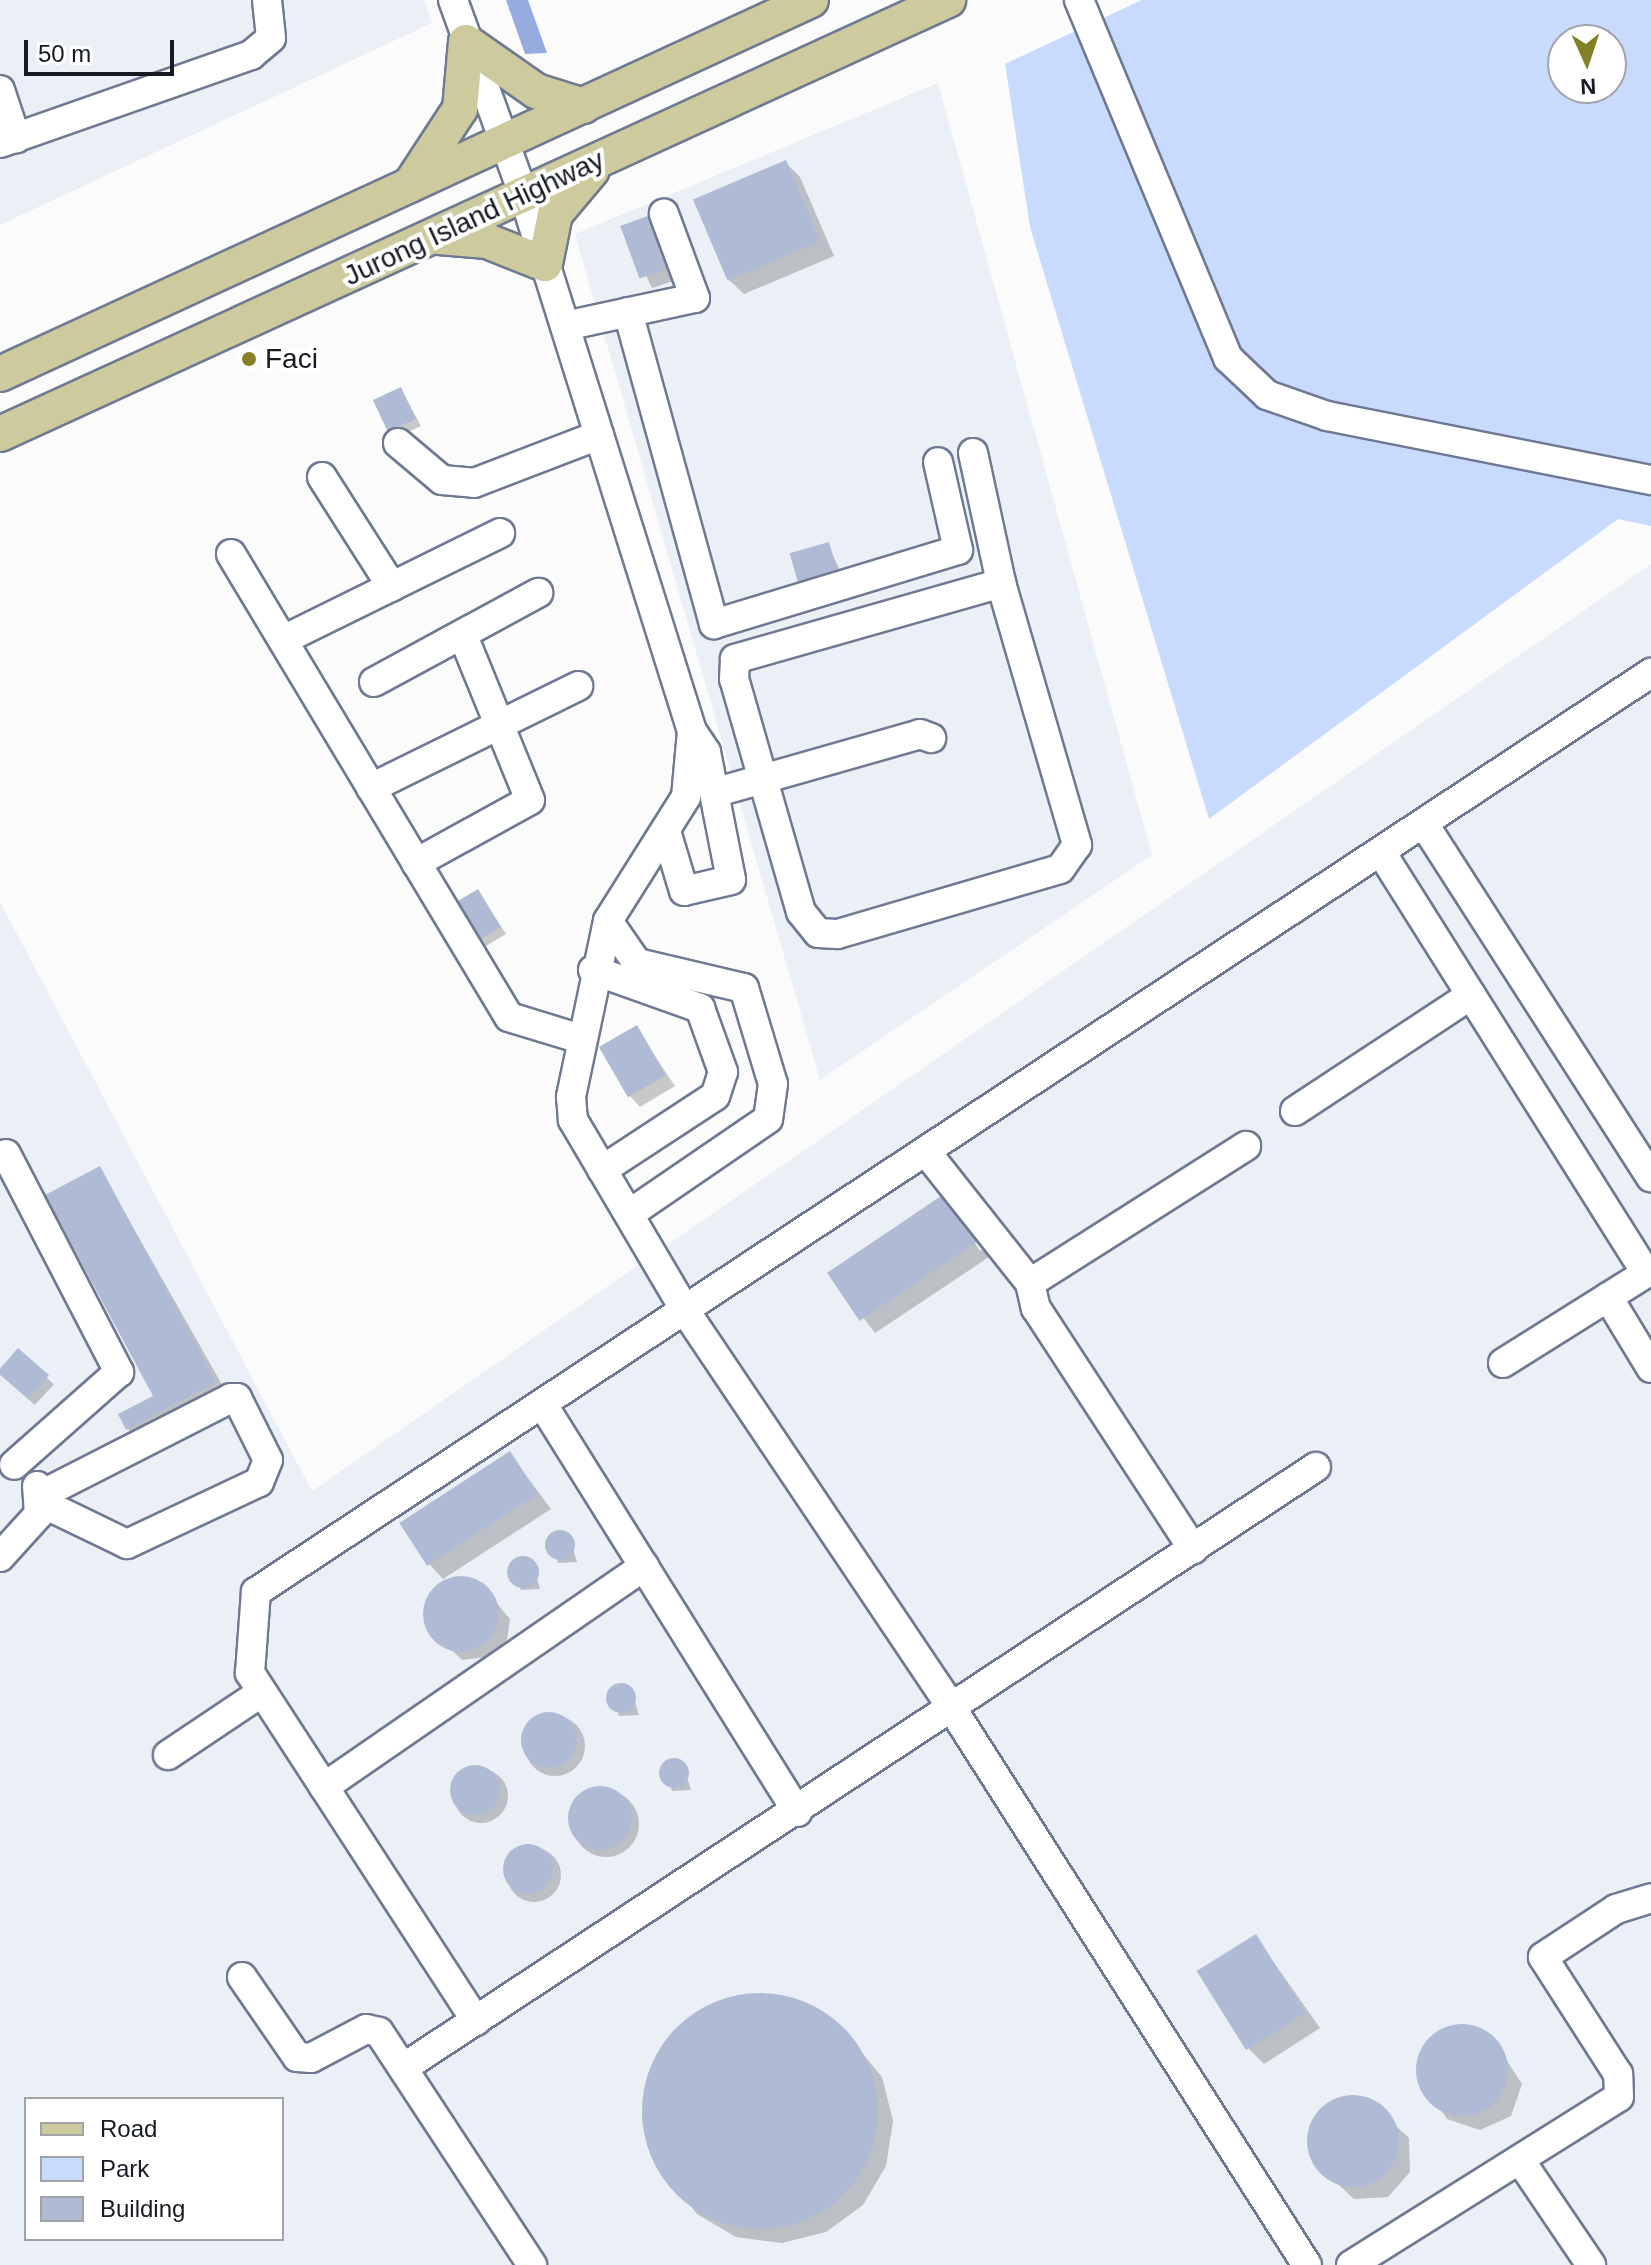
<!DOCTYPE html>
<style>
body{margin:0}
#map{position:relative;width:1651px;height:2265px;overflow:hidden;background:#fbfbfb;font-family:Helvetica,sans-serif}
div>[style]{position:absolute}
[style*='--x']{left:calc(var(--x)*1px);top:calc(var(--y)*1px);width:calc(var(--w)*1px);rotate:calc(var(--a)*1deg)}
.built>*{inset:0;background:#ebeff6}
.green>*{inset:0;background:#c9daff}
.water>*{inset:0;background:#96acde}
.shadow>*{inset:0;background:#0003;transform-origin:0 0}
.round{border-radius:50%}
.building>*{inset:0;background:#afbbd5;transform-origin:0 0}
.roads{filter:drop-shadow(2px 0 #6f7a92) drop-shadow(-2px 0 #6f7a92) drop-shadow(0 2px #6f7a92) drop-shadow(0 -2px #6f7a92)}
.minor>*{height:28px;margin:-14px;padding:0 14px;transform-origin:14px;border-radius:14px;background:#fff}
.major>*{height:34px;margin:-17px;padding:0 17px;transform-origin:17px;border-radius:17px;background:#cdcb9e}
.dots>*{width:22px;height:22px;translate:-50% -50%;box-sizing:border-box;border:4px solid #fff;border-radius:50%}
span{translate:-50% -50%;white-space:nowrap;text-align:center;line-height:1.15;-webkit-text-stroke:8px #fff;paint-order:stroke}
.street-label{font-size:28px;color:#161a23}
.poi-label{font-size:28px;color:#161a23}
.left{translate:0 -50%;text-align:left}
.legend{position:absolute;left:24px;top:2097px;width:260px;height:144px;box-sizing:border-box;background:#fff;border:2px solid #a2a3a7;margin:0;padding:10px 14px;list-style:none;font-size:24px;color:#161a23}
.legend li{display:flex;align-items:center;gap:16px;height:40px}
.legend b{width:40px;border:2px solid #a2a3a7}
.north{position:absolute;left:1547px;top:24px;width:80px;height:80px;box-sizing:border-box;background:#fff;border:2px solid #a2a3a7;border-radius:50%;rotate:177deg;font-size:22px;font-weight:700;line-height:32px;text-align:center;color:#161a23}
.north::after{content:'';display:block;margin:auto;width:28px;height:36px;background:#848028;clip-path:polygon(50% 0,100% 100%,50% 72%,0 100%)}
.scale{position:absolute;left:24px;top:40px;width:150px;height:36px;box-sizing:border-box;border:4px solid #161a23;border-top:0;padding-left:10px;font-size:24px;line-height:28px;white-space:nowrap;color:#161a23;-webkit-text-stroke:6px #fff;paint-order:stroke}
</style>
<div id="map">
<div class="built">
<div style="clip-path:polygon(0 0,424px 0,432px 23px,0 225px)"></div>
<div style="clip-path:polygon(938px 83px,1152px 855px,820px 1080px,575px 234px)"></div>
<div style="clip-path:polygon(evenodd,1651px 564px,1651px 2265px,0 2265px,0 902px,312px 1491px,1651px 564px,26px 2099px,282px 2099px,282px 2239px,26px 2239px,26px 2099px)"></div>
</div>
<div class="green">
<div style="clip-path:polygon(evenodd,1142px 0,1651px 0,1651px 526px,1618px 519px,1209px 819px,1030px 227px,1005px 64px,1142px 0,1563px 40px,1611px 40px,1611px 88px,1563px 88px,1563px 40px)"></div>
</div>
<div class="water">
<div style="clip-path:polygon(506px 0,528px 0,547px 53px,525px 54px)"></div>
</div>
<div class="shadow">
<div style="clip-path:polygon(785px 162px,800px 177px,834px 256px,744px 294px,729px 280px)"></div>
<div style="clip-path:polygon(623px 227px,685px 277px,652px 288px)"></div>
<div style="clip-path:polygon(401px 389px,421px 426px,396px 438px,389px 431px)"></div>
<div style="clip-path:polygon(828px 544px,845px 582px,809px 593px)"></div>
<div style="clip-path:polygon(478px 891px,506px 934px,481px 949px,474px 942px)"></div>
<div style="clip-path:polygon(636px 1028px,675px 1086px,640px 1107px,630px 1096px)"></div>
<div style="clip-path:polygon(100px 1169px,229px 1397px,142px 1443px,128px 1429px,155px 1397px)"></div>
<div style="clip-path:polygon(evenodd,944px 1196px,989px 1257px,875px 1333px,829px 1272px,944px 1196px,953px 1210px,957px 1210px,984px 1249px,980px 1251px,953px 1210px)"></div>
<div style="left:18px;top:1351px;width:49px;height:28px;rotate:43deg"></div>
<div style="clip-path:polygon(510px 1454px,551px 1509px,443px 1579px,429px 1564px)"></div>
<div style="clip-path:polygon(569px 1536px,577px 1562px,558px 1563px,550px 1537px)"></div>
<div style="clip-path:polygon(533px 1563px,540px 1589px,521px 1590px,513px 1564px)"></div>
<div style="clip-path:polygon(445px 1580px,478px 1581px,510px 1619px,507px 1640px,494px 1656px,462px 1660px,427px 1626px,426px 1605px)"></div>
<div style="clip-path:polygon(631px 1689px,639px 1715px,619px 1716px,611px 1690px)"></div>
<div class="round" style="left:525px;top:1716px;width:60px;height:60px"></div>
<div style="clip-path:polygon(683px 1764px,691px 1790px,672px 1791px,664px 1765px)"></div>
<div class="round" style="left:454px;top:1769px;width:54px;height:54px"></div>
<div class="round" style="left:573px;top:1791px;width:66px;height:66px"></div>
<div class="round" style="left:507px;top:1848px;width:54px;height:54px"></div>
<div style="clip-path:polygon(1256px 1937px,1320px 2028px,1264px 2064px,1249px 2049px)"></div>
<div style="clip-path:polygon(753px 1994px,799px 2001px,838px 2024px,882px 2077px,893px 2121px,886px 2166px,863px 2205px,826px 2232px,782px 2243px,736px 2237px,697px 2214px,654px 2161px,642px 2117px,649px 2072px,672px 2033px,709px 2005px)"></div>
<div style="clip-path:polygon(1459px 2026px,1492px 2038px,1522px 2084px,1511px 2116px,1480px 2130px,1447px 2119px,1417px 2073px,1429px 2041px)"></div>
<div style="clip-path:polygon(1367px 2099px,1409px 2138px,1410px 2172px,1388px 2197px,1354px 2199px,1312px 2160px,1311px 2126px,1333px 2101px)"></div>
</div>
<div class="building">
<div style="left:786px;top:160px;width:88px;height:101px;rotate:67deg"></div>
<div style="left:656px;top:213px;width:56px;height:38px;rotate:70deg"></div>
<div style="left:401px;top:387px;width:35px;height:31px;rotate:65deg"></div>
<div style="left:829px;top:542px;width:35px;height:41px;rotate:74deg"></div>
<div style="left:478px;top:889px;width:44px;height:33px;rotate:59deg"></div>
<div style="left:637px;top:1025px;width:58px;height:44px;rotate:60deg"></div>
<div style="clip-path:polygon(100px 1166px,216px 1382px,126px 1430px,118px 1414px,153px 1396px,45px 1195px)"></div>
<div style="left:944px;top:1194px;width:58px;height:141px;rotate:56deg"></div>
<div style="left:18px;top:1348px;width:41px;height:32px;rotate:41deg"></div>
<div style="left:510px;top:1451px;width:51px;height:132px;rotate:57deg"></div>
<div class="round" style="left:545px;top:1530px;width:30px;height:30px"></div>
<div class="round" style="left:507px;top:1556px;width:32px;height:32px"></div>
<div class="round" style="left:423px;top:1576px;width:76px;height:76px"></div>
<div class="round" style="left:606px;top:1683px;width:30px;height:30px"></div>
<div class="round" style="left:521px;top:1712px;width:56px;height:56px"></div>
<div class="round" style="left:659px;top:1758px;width:30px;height:30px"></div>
<div class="round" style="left:450px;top:1765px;width:50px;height:50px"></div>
<div class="round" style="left:568px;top:1786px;width:64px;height:64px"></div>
<div class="round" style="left:503px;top:1844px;width:50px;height:50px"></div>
<div style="left:1256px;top:1934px;width:93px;height:70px;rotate:58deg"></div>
<div class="round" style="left:642px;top:1993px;width:236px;height:236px"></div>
<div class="round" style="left:1416px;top:2024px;width:92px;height:92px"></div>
<div class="round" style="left:1307px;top:2095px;width:92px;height:92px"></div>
</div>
<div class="roads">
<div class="minor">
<div style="--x:453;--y:0;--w:208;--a:70.1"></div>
<div style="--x:524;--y:196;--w:561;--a:72.57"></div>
<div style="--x:692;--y:731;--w:25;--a:56"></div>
<div style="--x:706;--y:752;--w:130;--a:78.9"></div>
<div style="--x:731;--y:880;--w:48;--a:166.8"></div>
<div style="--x:684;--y:891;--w:63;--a:-106.7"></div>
<div style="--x:1079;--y:0;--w:388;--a:67.4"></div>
<div style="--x:1228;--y:358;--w:54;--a:43.5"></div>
<div style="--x:1267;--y:395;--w:64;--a:19.3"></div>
<div style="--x:1327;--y:416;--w:330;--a:11.2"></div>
<div style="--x:0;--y:90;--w:51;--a:71.6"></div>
<div style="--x:0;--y:143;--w:266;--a:-19.3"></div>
<div style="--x:251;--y:55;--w:26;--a:-40"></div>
<div style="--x:271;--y:38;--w:38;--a:-96"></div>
<div style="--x:628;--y:312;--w:324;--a:74.6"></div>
<div style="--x:714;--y:624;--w:255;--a:-16.9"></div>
<div style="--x:958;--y:550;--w:90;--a:-102.8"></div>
<div style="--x:565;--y:326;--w:133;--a:-12.2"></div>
<div style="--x:695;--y:298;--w:90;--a:-110.3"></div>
<div style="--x:398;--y:443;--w:57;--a:40.1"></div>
<div style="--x:442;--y:480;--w:32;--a:5"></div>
<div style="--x:474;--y:483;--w:134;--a:-21"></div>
<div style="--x:973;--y:453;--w:133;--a:77.8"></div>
<div style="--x:1001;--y:583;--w:273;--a:73.8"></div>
<div style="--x:1077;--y:845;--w:29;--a:125"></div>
<div style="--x:1060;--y:869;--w:232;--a:163.7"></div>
<div style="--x:837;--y:934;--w:19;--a:-177"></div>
<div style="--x:818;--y:933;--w:27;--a:-129"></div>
<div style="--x:801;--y:912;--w:242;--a:-106"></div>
<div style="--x:734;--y:679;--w:20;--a:-87"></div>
<div style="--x:735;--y:659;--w:277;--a:-15.9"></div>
<div style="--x:322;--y:477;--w:130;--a:57.5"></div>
<div style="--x:231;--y:554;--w:540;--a:59.02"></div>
<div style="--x:509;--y:1017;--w:75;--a:17"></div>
<div style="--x:283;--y:640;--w:242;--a:-26.2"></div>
<div style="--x:374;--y:682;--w:187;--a:-28.5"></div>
<div style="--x:692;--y:731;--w:66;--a:95.2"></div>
<div style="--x:686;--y:797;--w:146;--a:122.2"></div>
<div style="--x:608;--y:921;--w:180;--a:101.9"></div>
<div style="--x:571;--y:1097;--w:23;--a:85"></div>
<div style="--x:573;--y:1120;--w:223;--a:59.5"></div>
<div style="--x:686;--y:1312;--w:479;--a:56.1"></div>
<div style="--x:953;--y:1710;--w:658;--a:57.47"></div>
<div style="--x:371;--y:788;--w:231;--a:-26.2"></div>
<div style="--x:717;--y:792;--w:211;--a:-15.9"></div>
<div style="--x:920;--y:734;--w:12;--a:20"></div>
<div style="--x:1424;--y:824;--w:420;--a:57.3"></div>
<div style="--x:1381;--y:852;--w:497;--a:57.8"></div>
<div style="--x:416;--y:863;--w:130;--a:-28.9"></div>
<div style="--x:530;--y:800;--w:177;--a:-112.2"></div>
<div style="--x:608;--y:921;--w:51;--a:55.4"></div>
<div style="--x:637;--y:963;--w:110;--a:13.2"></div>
<div style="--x:744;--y:988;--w:100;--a:73.2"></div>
<div style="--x:773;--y:1084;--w:35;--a:98"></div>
<div style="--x:768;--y:1119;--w:168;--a:145.6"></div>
<div style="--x:593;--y:970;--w:114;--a:19.6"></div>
<div style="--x:700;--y:1008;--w:68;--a:70.2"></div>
<div style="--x:723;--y:1072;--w:25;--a:108"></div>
<div style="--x:715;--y:1096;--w:135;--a:146.8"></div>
<div style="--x:1295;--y:1111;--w:211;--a:-33.4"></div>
<div style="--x:927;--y:1153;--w:166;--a:51.6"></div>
<div style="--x:1030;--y:1283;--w:256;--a:-32.4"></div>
<div style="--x:6;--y:1154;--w:246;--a:62.6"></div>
<div style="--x:119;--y:1372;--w:140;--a:138.5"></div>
<div style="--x:1030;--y:1283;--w:26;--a:77"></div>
<div style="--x:1036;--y:1308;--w:288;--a:56.9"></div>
<div style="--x:1608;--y:1297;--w:83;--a:58.8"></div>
<div style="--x:1503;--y:1363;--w:175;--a:-32.1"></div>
<div style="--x:543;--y:1405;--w:480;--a:58"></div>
<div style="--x:41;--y:1495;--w:213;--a:-27"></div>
<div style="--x:231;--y:1398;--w:6;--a:0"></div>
<div style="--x:237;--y:1398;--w:69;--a:63.4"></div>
<div style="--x:268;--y:1460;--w:24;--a:112"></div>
<div style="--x:259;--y:1482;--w:146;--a:154.8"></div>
<div style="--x:127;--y:1544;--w:94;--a:-154.2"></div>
<div style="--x:0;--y:1557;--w:58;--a:-47.8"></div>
<div style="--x:39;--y:1514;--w:28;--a:-94"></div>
<div style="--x:168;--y:1755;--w:113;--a:-33.8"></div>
<div style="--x:324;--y:1787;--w:389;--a:-34.6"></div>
<div style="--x:242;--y:1977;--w:97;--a:55.5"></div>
<div style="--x:297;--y:2057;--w:14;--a:4"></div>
<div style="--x:311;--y:2058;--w:62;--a:-27.8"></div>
<div style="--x:366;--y:2029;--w:13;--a:13"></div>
<div style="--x:379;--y:2032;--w:279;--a:56.7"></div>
<div style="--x:476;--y:2021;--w:415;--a:-123"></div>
<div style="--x:250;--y:1673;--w:81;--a:-85.8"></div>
<div style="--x:256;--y:1592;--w:1671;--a:-33.38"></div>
<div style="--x:403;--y:2068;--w:1093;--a:-33.36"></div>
<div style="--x:1520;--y:2160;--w:127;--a:55.9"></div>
<div style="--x:1351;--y:2265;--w:316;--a:-32.1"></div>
<div style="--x:1619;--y:2097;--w:23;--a:-92"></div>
<div style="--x:1618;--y:2074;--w:139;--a:-122.7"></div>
<div style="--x:1543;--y:1957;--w:87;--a:-33.3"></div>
<div style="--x:1616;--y:1909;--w:37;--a:-17"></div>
</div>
<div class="major">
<div style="--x:466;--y:42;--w:85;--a:35"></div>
<div style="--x:536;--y:91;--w:50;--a:17.4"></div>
<div style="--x:410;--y:185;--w:91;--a:-56.7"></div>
<div style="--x:460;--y:109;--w:67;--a:-84.9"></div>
<div style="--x:439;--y:237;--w:48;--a:4.8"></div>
<div style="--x:487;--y:241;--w:62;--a:21.6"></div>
<div style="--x:545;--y:264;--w:51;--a:-78.7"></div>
<div style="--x:555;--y:214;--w:57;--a:-49.9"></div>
<div style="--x:0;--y:374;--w:893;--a:-24.76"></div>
<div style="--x:0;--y:434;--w:1043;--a:-24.6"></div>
</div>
</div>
<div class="dots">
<div style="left:249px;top:359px;background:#848028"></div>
</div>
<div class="street-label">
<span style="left:474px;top:218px;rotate:-25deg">Jurong Island Highway</span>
</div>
<div class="poi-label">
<span class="left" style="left:265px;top:359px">Faci</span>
</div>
<ul class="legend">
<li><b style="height:10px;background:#cdcb9e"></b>Road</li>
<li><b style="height:22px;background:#c9daff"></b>Park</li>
<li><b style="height:22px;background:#afbbd5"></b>Building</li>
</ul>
<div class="north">N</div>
<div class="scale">50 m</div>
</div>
